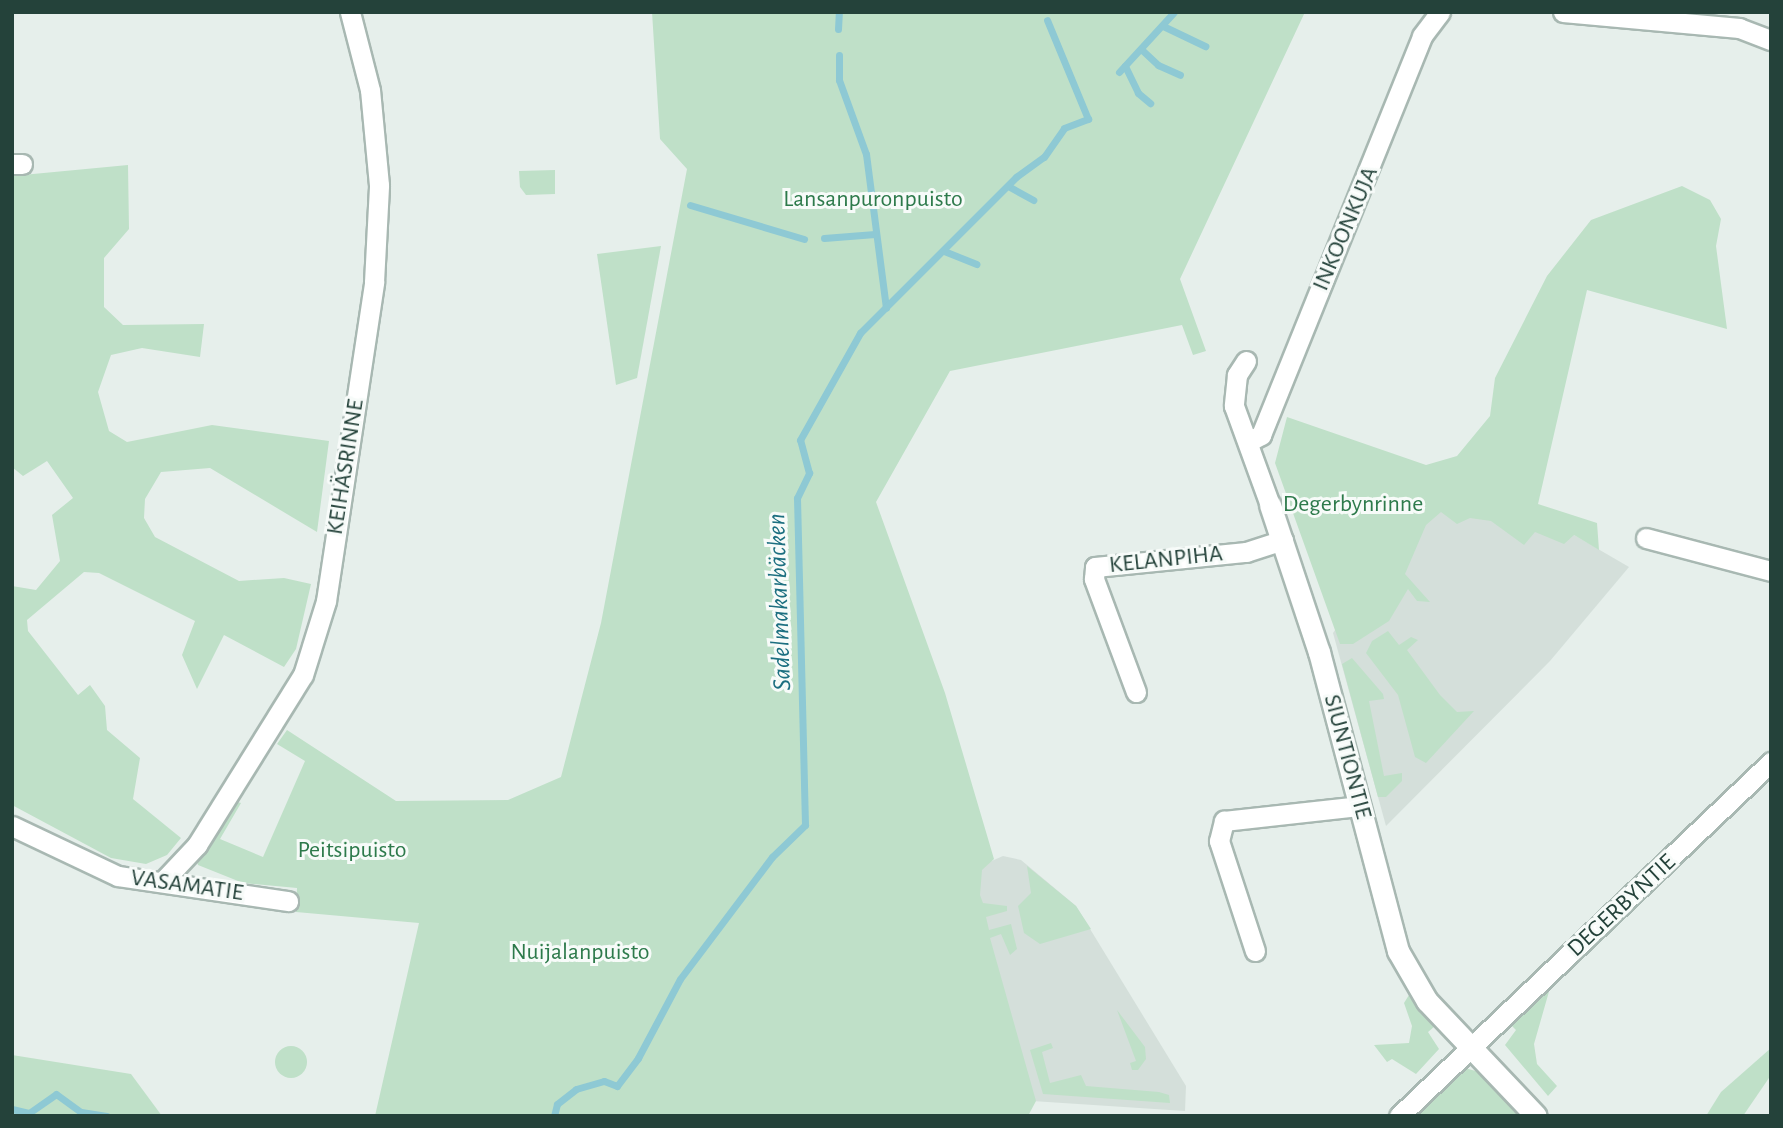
<!DOCTYPE html>
<meta charset="utf-8">
<style>
body{margin:0}
#map{position:relative;width:1783px;height:1128px;overflow:hidden;background:#e6efeb;font-family:"Alegreya Sans",sans-serif}
div>[style]{position:absolute}
[style*='--x']{left:calc(var(--x)*1px);top:calc(var(--y)*1px);width:calc(var(--w)*1px);rotate:calc(var(--a)*1deg)}
.built>*{inset:0;background:#d4dfda}
.green>*{inset:0;background:#bfe0c8}
.round{border-radius:50%}
.stream>*{height:7px;margin:-3.5px;padding:0 3.5px;transform-origin:3.5px;border-radius:3.5px;background:#8ec9d4}
.roads{filter:drop-shadow(2px 0 #a8b8b2) drop-shadow(-2px 0 #a8b8b2) drop-shadow(0 2px #a8b8b2) drop-shadow(0 -2px #a8b8b2)}
.minor>*{height:19px;margin:-9.5px;padding:0 9.5px;transform-origin:9.5px;border-radius:9.5px;background:#fff}
.tertiary>*{height:21px;margin:-10.5px;padding:0 10.5px;transform-origin:10.5px;border-radius:10.5px;background:#fff}
span{translate:-50% -50%;white-space:nowrap;text-align:center;line-height:1.15;-webkit-text-stroke:6px #f7fbf9;paint-order:stroke}
.park-label{font-size:24px;color:#2d7a4b}
.street-label{font-size:24px;color:#24423a}
.water-label{font-size:26px;color:#1c6f80;font-style:italic}
.frame{position:absolute;inset:0;border:14px solid #24423a;pointer-events:none}
</style>
<div id="map">
<div class="built">
<div style="clip-path:polygon(1434px 488px,1574px 535px,1629px 567px,1550px 661px,1386px 826px,1333px 633px)"></div>
<div style="clip-path:polygon(1003px 856px,1021px 860px,1076px 906px,1186px 1086px,1185px 1111px,1017px 1100px,962px 895px,987px 863px)"></div>
</div>
<div class="green">
<div style="clip-path:polygon(652px 12px,1305px 12px,1180px 279px,1206px 351px,1193px 355px,1182px 325px,950px 371px,876px 502px,945px 693px,994px 859px,982px 870px,980px 895px,983px 903px,1007px 906px,1007px 911px,986px 917px,989px 930px,1011px 924px,1017px 949px,1010px 955px,1001px 934px,990px 938px,1036px 1101px,1028px 1116px,375px 1116px,419px 923px,296px 912px,297px 888px,243px 883px,198px 865px,196px 858px,234px 801px,241px 803px,220px 839px,263px 857px,305px 761px,277px 744px,287px 730px,396px 801px,508px 800px,561px 777px,601px 623px,687px 169px,660px 139px)"></div>
<div style="clip-path:polygon(128px 165px,129px 229px,104px 258px,104px 307px,123px 325px,204px 324px,200px 357px,142px 348px,111px 355px,98px 392px,109px 431px,127px 442px,212px 425px,329px 441px,317px 532px,210px 468px,161px 472px,145px 499px,144px 518px,155px 537px,239px 581px,284px 578px,311px 584px,296px 649px,284px 667px,224px 635px,197px 689px,182px 655px,195px 621px,99px 573px,84px 572px,27px 620px,28px 631px,78px 695px,90px 685px,105px 706px,107px 730px,140px 758px,133px 799px,181px 838px,167px 855px,146px 864px,111px 858px,12px 805px,12px 586px,36px 590px,60px 561px,52px 515px,73px 498px,47px 461px,23px 476px,12px 467px,12px 176px)"></div>
<div style="clip-path:polygon(555px 170px,555px 194px,526px 195px,520px 187px,519px 171px)"></div>
<div style="clip-path:polygon(1682px 186px,1710px 200px,1721px 219px,1716px 246px,1727px 329px,1587px 290px,1538px 504px,1597px 523px,1599px 550px,1574px 535px,1564px 544px,1535px 532px,1524px 545px,1491px 521px,1470px 518px,1457px 524px,1441px 512px,1426px 525px,1405px 574px,1430px 602px,1417px 601px,1408px 589px,1389px 621px,1353px 644px,1340px 644px,1275px 463px,1287px 417px,1426px 465px,1457px 456px,1490px 416px,1495px 378px,1547px 276px,1591px 220px)"></div>
<div style="clip-path:polygon(661px 246px,637px 378px,616px 385px,597px 254px)"></div>
<div style="clip-path:polygon(1388px 631px,1399px 645px,1411px 637px,1418px 640px,1407px 650px,1440px 695px,1457px 712px,1474px 711px,1426px 763px,1415px 757px,1398px 695px,1366px 653px,1372px 641px)"></div>
<div style="clip-path:polygon(1352px 658px,1383px 694px,1384px 699px,1369px 701px,1384px 776px,1402px 773px,1402px 781px,1386px 797px,1378px 797px,1342px 664px)"></div>
<div style="clip-path:polygon(1027px 866px,1076px 906px,1091px 929px,1040px 944px,1024px 933px,1018px 906px,1031px 893px)"></div>
<div style="clip-path:polygon(1552px 981px,1534px 1044px,1537px 1064px,1557px 1086px,1548px 1096px,1505px 1045px,1516px 1030px,1509px 1023px)"></div>
<div style="clip-path:polygon(1409px 995px,1435px 1026px,1428px 1032px,1439px 1049px,1416px 1074px,1392px 1059px,1387px 1062px,1374px 1045px,1409px 1043px,1412px 1026px,1404px 1003px)"></div>
<div style="clip-path:polygon(1117px 1010px,1145px 1047px,1146px 1059px,1138px 1070px,1132px 1070px,1130px 1063px,1136px 1061px)"></div>
<div style="clip-path:polygon(1051px 1043px,1053px 1048px,1042px 1052px,1050px 1083px,1081px 1075px,1086px 1086px,1159px 1092px,1169px 1095px,1170px 1103px,1043px 1094px,1030px 1050px)"></div>
<div class="round" style="left:275px;top:1046px;width:32px;height:32px"></div>
<div style="clip-path:polygon(1771px 1048px,1771px 1075px,1743px 1116px,1706px 1116px,1721px 1092px)"></div>
<div style="clip-path:polygon(12px 1055px,131px 1074px,162px 1116px,12px 1116px)"></div>
<div style="clip-path:polygon(1465px 1068px,1479px 1072px,1521px 1116px,1410px 1116px)"></div>
</div>
<div class="stream">
<div style="--x:1163;--y:26;--w:47;--a:25.5"></div>
<div style="--x:838;--y:29;--w:17;--a:-87"></div>
<div style="--x:1142;--y:50;--w:22;--a:43"></div>
<div style="--x:1158;--y:65;--w:24;--a:24"></div>
<div style="--x:839;--y:55;--w:25;--a:90"></div>
<div style="--x:839;--y:80;--w:79;--a:70"></div>
<div style="--x:866;--y:154;--w:155;--a:82.6"></div>
<div style="--x:1125;--y:66;--w:30;--a:64"></div>
<div style="--x:1138;--y:93;--w:16;--a:40"></div>
<div style="--x:1119;--y:72;--w:81;--a:-47.5"></div>
<div style="--x:1008;--y:186;--w:29;--a:29"></div>
<div style="--x:690;--y:205;--w:119;--a:16.6"></div>
<div style="--x:824;--y:238;--w:51;--a:-4.5"></div>
<div style="--x:944;--y:251;--w:35;--a:22"></div>
<div style="--x:12;--y:1109;--w:17;--a:13"></div>
<div style="--x:29;--y:1113;--w:33;--a:-35"></div>
<div style="--x:56;--y:1094;--w:31;--a:36"></div>
<div style="--x:81;--y:1112;--w:26;--a:9"></div>
<div style="--x:554;--y:1116;--w:12;--a:-76"></div>
<div style="--x:557;--y:1104;--w:24;--a:-38"></div>
<div style="--x:576;--y:1089;--w:29;--a:-16"></div>
<div style="--x:604;--y:1081;--w:14;--a:21"></div>
<div style="--x:617;--y:1086;--w:35;--a:-53"></div>
<div style="--x:638;--y:1058;--w:89;--a:-62"></div>
<div style="--x:680;--y:979;--w:153;--a:-53"></div>
<div style="--x:772;--y:857;--w:46;--a:-44.1"></div>
<div style="--x:805;--y:825;--w:327;--a:-91.4"></div>
<div style="--x:797;--y:498;--w:28;--a:-64"></div>
<div style="--x:809;--y:473;--w:34;--a:-105"></div>
<div style="--x:800;--y:440;--w:123;--a:-60.7"></div>
<div style="--x:860;--y:333;--w:221;--a:-45"></div>
<div style="--x:1016;--y:177;--w:34;--a:-36"></div>
<div style="--x:1044;--y:157;--w:35;--a:-55"></div>
<div style="--x:1064;--y:128;--w:26;--a:-21"></div>
<div style="--x:1088;--y:119;--w:107;--a:-112.5"></div>
</div>
<div class="roads">
<div class="minor">
<div style="--x:1563;--y:12;--w:177;--a:5.2"></div>
<div style="--x:1739;--y:28;--w:34;--a:21"></div>
<div style="--x:12;--y:164;--w:10;--a:0"></div>
<div style="--x:1246;--y:361;--w:17;--a:123"></div>
<div style="--x:1237;--y:375;--w:31;--a:96"></div>
<div style="--x:1234;--y:406;--w:105;--a:70"></div>
<div style="--x:1248;--y:442;--w:15;--a:-28"></div>
<div style="--x:1261;--y:435;--w:430;--a:-68"></div>
<div style="--x:1422;--y:36;--w:30;--a:-53"></div>
<div style="--x:1646;--y:538;--w:129;--a:14.8"></div>
<div style="--x:1136;--y:692;--w:121;--a:-110.4"></div>
<div style="--x:1094;--y:579;--w:12;--a:-85"></div>
<div style="--x:1095;--y:567;--w:152;--a:-5.7"></div>
<div style="--x:1246;--y:552;--w:39;--a:-18"></div>
<div style="--x:12;--y:826;--w:117;--a:25.3"></div>
<div style="--x:118;--y:876;--w:172;--a:8.4"></div>
<div style="--x:165;--y:879;--w:47;--a:-46.7"></div>
<div style="--x:197;--y:845;--w:200;--a:-58.1"></div>
<div style="--x:303;--y:675;--w:77;--a:-72.7"></div>
<div style="--x:326;--y:601;--w:323;--a:-81.4"></div>
<div style="--x:374;--y:282;--w:97;--a:-87"></div>
<div style="--x:379;--y:185;--w:95;--a:-95.4"></div>
<div style="--x:370;--y:90;--w:81;--a:-104.4"></div>
<div style="--x:1255;--y:951;--w:116;--a:-108.1"></div>
<div style="--x:1219;--y:841;--w:21;--a:-76"></div>
<div style="--x:1224;--y:821;--w:137;--a:-6.3"></div>
<div style="--x:1399;--y:1116;--w:514;--a:-43.58"></div>
</div>
<div class="tertiary">
<div style="--x:1270;--y:505;--w:155;--a:71.6"></div>
<div style="--x:1319;--y:652;--w:309;--a:75.2"></div>
<div style="--x:1398;--y:951;--w:58;--a:59.9"></div>
<div style="--x:1427;--y:1001;--w:158;--a:46.5"></div>
</div>
</div>
<div class="park-label">
<span style="left:873px;top:200px">Lansanpuronpuisto</span>
<span style="left:1353px;top:505px">Degerbynrinne</span>
<span style="left:352px;top:851px">Peitsipuisto</span>
<span style="left:580px;top:953px">Nuijalanpuisto</span>
</div>
<div class="street-label">
<span style="left:1346px;top:229px;rotate:-67deg">INKOONKUJA</span>
<span style="left:346px;top:467px;rotate:-81deg">KEIHÄSRINNE</span>
<span style="left:1166px;top:560px;rotate:-6deg">KELANPIHA</span>
<span style="left:1347px;top:757px;rotate:75deg">SIUNTIONTIE</span>
<span style="left:187px;top:886px;rotate:8deg">VASAMATIE</span>
<span style="left:1622px;top:906px;rotate:-43deg">DEGERBYNTIE</span>
</div>
<div class="water-label">
<span style="left:780px;top:602px;rotate:-92deg">Sadelmakarbäcken</span>
</div>
<div class="frame"></div>
</div>
